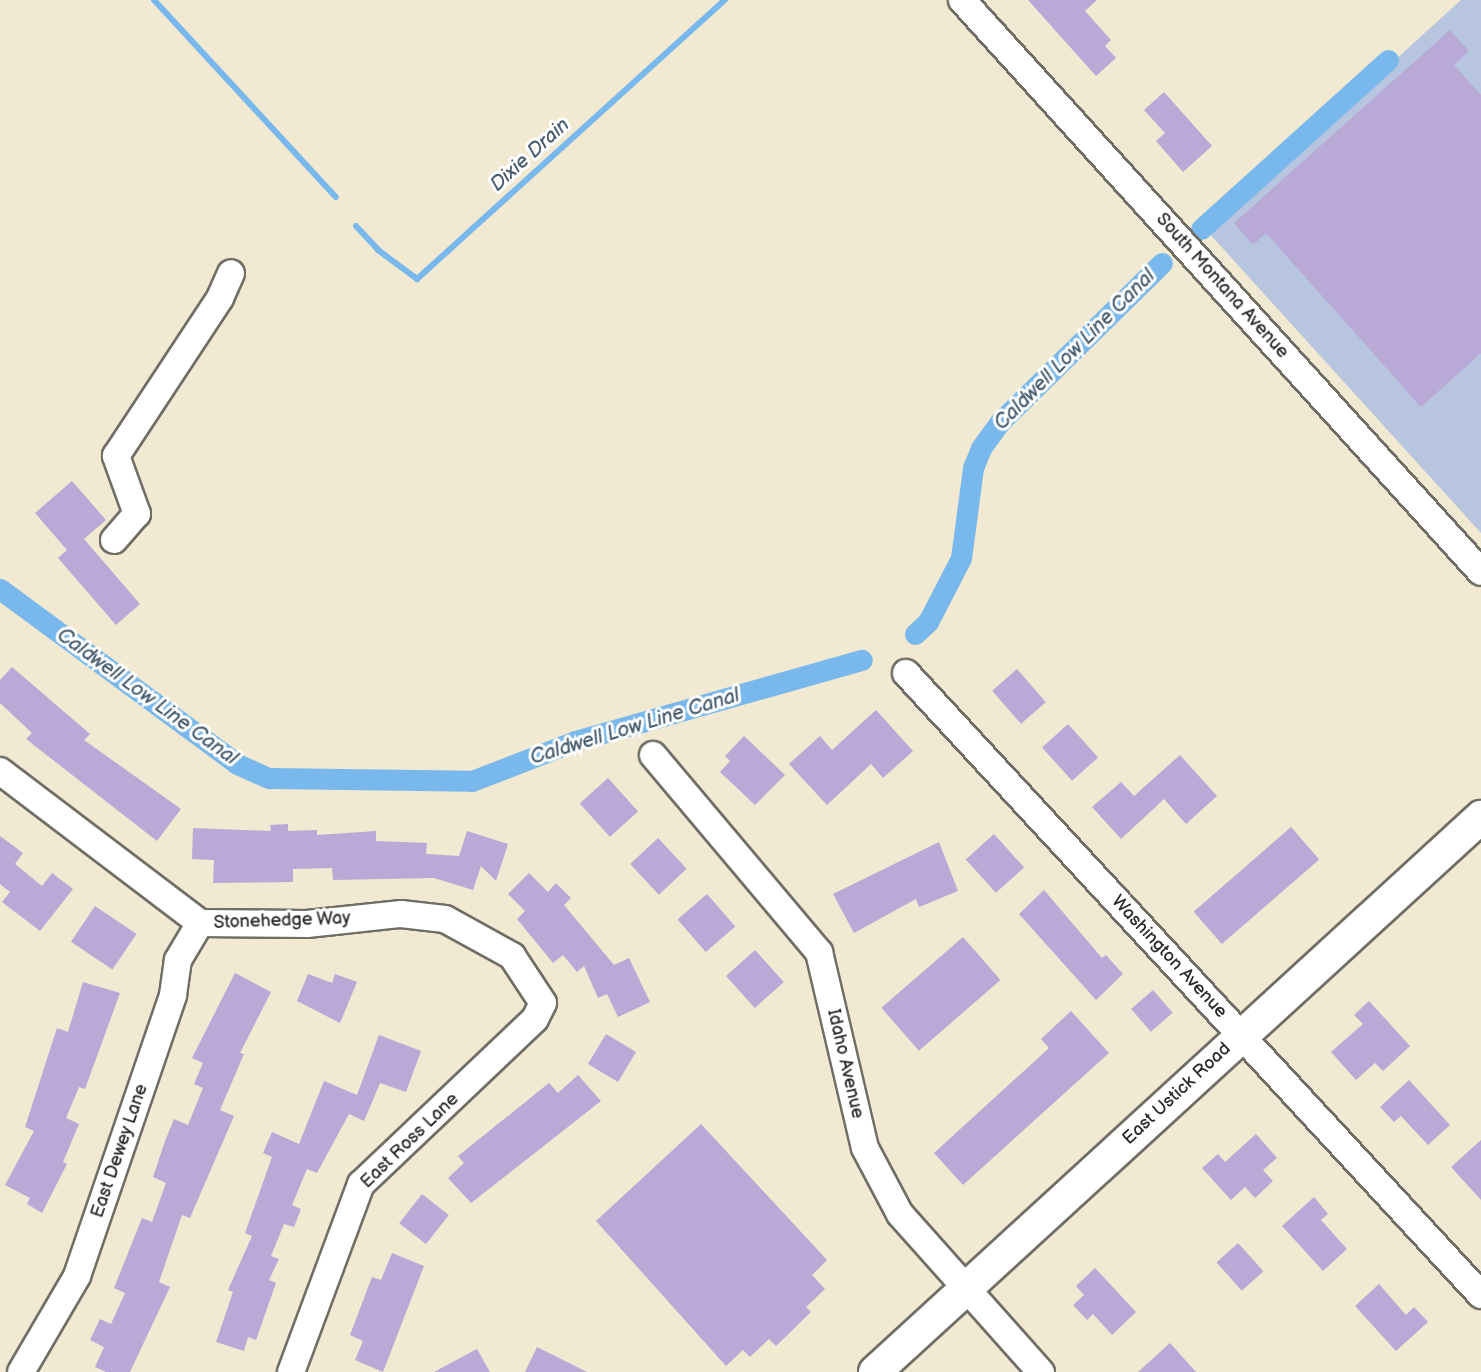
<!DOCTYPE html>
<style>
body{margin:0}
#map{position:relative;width:1481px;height:1372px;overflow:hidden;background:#f1e9d1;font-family:"Balsamiq Sans",sans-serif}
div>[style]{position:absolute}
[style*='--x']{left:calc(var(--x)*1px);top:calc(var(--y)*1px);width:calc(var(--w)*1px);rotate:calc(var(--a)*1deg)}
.industrial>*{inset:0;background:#b8c5de}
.stream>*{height:6px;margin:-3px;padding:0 3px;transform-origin:3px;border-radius:3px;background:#78b8ec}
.canal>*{height:21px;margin:-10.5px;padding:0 10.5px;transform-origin:10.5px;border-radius:10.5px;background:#78b8ec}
.building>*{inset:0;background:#b8a9d6;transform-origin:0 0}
.roads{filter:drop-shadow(2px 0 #706e65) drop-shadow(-2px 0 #706e65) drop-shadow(0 2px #706e65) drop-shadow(0 -2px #706e65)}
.minor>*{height:26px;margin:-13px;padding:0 13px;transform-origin:13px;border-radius:13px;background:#fff}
.major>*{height:32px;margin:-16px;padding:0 16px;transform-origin:16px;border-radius:16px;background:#fff}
span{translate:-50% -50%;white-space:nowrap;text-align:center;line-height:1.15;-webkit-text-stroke:6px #fff;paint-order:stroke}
.street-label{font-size:18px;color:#2b2b2b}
.water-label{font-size:20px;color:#465c6f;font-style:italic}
</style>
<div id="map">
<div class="industrial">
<div style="clip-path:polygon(1461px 0,1481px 0,1481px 533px,1207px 231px)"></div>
</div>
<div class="stream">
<div style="--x:154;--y:0;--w:268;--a:47.3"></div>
<div style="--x:356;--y:226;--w:33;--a:47"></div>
<div style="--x:378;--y:250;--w:49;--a:36.6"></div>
<div style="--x:417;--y:279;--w:416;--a:-42.2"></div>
</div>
<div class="canal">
<div style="--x:1201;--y:229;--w:252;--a:-42.1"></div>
<div style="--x:0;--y:589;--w:295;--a:36.4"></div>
<div style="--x:237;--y:764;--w:35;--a:24"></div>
<div style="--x:269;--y:778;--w:203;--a:0.8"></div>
<div style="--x:472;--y:781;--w:110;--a:-21.2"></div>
<div style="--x:575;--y:741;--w:298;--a:-15.8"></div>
<div style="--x:915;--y:634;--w:18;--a:-43"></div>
<div style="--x:928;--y:622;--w:72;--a:-62.7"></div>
<div style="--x:961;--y:558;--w:91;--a:-82.4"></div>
<div style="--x:973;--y:468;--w:22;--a:-68"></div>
<div style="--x:981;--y:448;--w:32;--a:-54"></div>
<div style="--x:1000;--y:422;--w:227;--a:-44.5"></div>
</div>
<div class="building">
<div style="clip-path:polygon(1028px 0,1097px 0,1085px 11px,1111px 40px,1105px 46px,1116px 58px,1096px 76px)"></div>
<div style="clip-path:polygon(1450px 30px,1469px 51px,1454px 65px,1481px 95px,1481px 353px,1421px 407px,1266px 233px,1253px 245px,1234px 223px)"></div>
<div style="clip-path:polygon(1164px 92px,1212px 146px,1183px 172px,1156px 141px,1165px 133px,1144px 110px)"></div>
<div style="clip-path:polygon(72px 481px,106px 520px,84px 539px,140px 604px,116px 625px,58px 558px,67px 550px,35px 513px)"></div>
<div style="clip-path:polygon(12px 667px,90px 734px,84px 740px,181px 809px,157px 841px,26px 739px,32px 733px,0 703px,0 680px)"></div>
<div style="left:1017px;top:669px;width:44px;height:33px;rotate:49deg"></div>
<div style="clip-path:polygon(876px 710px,913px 751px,883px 778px,871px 764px,827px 805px,789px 764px,820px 736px,832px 750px)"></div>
<div style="left:1068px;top:724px;width:45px;height:35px;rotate:48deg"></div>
<div style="clip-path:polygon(744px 736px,785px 775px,755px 805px,720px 772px,730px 761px,725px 756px)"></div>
<div style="clip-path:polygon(1180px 755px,1217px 796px,1186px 824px,1164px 799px,1121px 839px,1092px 807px,1121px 782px,1134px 796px)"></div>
<div style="left:608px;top:778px;width:45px;height:38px;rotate:48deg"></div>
<div style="clip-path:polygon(288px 824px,288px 831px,317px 830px,317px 835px,376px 831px,376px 841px,427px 843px,426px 854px,459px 856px,467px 831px,508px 844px,496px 881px,481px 866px,473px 890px,434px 878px,333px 880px,332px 868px,293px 869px,293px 882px,213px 883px,214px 860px,192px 859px,193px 828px,271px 831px,270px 825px)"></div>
<div style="left:1291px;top:827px;width:43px;height:129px;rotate:49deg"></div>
<div style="left:994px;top:834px;width:45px;height:38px;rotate:48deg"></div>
<div style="clip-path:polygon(0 836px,23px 853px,15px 864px,42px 886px,52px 873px,73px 889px,40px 931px,2px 902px,10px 892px,0 884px)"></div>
<div style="left:658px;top:838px;width:42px;height:38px;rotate:47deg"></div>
<div style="clip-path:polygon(939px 842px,958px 891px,919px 907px,916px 899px,854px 933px,833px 894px)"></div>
<div style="clip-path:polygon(529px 873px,548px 892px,556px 883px,571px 898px,564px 905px,614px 965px,629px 958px,650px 1002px,618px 1017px,607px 994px,598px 998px,584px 966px,577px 972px,563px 955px,553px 963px,517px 919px,525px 911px,508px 894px)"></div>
<div style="clip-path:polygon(1044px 890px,1102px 958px,1106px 955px,1123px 974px,1096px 1000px,1019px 914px)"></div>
<div style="left:707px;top:894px;width:43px;height:39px;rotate:49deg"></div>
<div style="left:95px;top:906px;width:50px;height:43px;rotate:34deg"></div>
<div style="left:963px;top:937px;width:57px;height:108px;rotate:49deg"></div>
<div style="left:755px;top:950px;width:43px;height:39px;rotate:48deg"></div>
<div style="clip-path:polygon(235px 973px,271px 992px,240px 1053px,244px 1054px,220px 1110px,234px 1116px,190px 1218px,182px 1215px,159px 1282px,170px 1287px,130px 1372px,106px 1372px,95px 1367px,104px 1347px,90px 1340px,100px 1319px,111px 1324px,125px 1293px,114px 1288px,142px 1218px,152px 1222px,166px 1183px,153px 1177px,165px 1141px,174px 1119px,188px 1125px,203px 1088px,194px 1084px,203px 1063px,192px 1058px)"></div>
<div style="clip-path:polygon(308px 974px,332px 983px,335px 974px,357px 982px,340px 1023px,297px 1001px)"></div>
<div style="clip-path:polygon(83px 982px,120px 993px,85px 1089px,79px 1087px,66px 1118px,79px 1124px,63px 1162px,67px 1164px,42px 1213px,27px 1204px,30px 1198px,5px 1185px,34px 1131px,25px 1127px,57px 1028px,68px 1032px)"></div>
<div style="left:1153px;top:990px;width:30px;height:29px;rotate:49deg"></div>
<div style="clip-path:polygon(1369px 1001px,1410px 1046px,1383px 1071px,1375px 1063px,1356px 1080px,1331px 1052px,1363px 1024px,1354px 1015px)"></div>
<div style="clip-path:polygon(1071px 1011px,1109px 1053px,963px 1185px,934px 1153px,1049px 1048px,1041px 1039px)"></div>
<div style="left:606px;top:1034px;width:35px;height:35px;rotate:31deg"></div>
<div style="clip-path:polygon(379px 1035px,421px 1051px,406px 1092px,380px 1083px,364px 1121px,349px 1114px,317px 1173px,307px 1169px,292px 1205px,301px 1209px,294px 1227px,284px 1224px,271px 1256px,279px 1259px,269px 1280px,276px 1283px,256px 1340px,248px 1337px,244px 1351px,216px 1342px,233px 1292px,228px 1290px,252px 1236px,245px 1233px,272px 1157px,263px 1153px,272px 1132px,299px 1144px,324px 1081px,357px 1095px)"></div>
<div style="clip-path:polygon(578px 1075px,601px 1101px,471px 1203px,448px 1178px,464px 1163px,458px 1156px,549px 1083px,558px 1093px)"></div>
<div style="clip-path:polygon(1409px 1080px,1450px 1125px,1428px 1145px,1401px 1116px,1394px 1122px,1380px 1107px)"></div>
<div style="clip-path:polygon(701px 1124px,827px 1260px,812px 1275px,825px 1289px,806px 1307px,811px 1312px,776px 1346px,769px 1339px,750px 1357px,743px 1350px,726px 1366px,596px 1221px)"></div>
<div style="clip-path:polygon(1256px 1134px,1277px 1158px,1263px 1170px,1273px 1181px,1255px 1198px,1245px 1187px,1231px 1200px,1202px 1168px,1218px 1154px,1225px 1162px)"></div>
<div style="clip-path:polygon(1481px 1140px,1481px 1200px,1451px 1167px)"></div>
<div style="left:422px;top:1194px;width:34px;height:37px;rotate:38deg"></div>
<div style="clip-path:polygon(1314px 1197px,1328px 1214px,1321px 1220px,1347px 1249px,1323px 1271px,1282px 1226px)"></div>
<div style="left:1238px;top:1243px;width:38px;height:29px;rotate:48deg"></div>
<div style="clip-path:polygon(392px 1253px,424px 1266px,383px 1372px,355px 1360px,363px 1341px,350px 1335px,372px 1277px,381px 1280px)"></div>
<div style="clip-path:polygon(1095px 1268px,1136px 1312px,1112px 1335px,1093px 1314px,1087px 1320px,1073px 1305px,1084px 1295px,1076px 1286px)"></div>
<div style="clip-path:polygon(1379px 1284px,1406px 1315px,1414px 1307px,1428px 1322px,1396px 1351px,1355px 1306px)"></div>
<div style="clip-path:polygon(1170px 1343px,1196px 1372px,1138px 1372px)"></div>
<div style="clip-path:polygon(537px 1347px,587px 1372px,525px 1372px)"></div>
<div style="clip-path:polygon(477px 1349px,490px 1372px,434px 1372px)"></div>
</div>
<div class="roads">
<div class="minor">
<div style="--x:962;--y:0;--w:772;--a:47.78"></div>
<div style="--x:114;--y:540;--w:35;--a:-49"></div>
<div style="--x:137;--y:514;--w:62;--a:-109.9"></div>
<div style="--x:116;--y:456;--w:189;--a:-56.6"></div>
<div style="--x:220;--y:298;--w:27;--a:-66"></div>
<div style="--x:906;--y:673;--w:847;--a:47.25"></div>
<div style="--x:653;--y:755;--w:258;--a:49.9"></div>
<div style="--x:819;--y:952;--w:201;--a:76.8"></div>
<div style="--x:865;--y:1148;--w:75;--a:62.1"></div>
<div style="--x:900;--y:1214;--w:212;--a:48.3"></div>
<div style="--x:0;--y:771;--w:251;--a:37.2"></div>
<div style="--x:200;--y:923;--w:107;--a:0.5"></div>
<div style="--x:307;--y:924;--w:95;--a:-6.1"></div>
<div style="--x:401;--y:914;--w:44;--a:6.5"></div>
<div style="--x:445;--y:919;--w:77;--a:28.9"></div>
<div style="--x:512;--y:956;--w:56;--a:56.6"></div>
<div style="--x:543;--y:1003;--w:18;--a:117"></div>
<div style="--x:535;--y:1019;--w:240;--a:136.5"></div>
<div style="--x:361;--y:1184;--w:201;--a:110.4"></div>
<div style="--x:21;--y:1372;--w:111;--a:-59.7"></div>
<div style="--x:77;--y:1276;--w:297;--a:-71.1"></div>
<div style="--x:173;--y:995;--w:35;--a:-82"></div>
<div style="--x:178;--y:960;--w:43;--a:-59.3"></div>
</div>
<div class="major">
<div style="--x:875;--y:1372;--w:822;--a:-42.48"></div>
</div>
</div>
<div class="street-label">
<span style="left:1222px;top:286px;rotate:48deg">South Montana Avenue</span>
<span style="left:282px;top:921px;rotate:-2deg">Stonehedge Way</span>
<span style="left:1169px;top:957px;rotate:47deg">Washington Avenue</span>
<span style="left:845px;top:1064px;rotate:77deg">Idaho Avenue</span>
<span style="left:1177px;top:1094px;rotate:-43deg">East Ustick Road</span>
<span style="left:410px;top:1141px;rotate:-44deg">East Ross Lane</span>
<span style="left:120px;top:1151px;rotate:-71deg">East Dewey Lane</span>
</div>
<div class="water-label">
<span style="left:530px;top:155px;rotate:-42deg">Dixie Drain</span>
<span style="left:1075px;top:350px;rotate:-45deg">Caldwell Low Line Canal</span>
<span style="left:147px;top:697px;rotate:36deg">Caldwell Low Line Canal</span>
<span style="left:635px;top:727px;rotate:-17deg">Caldwell Low Line Canal</span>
</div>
</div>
